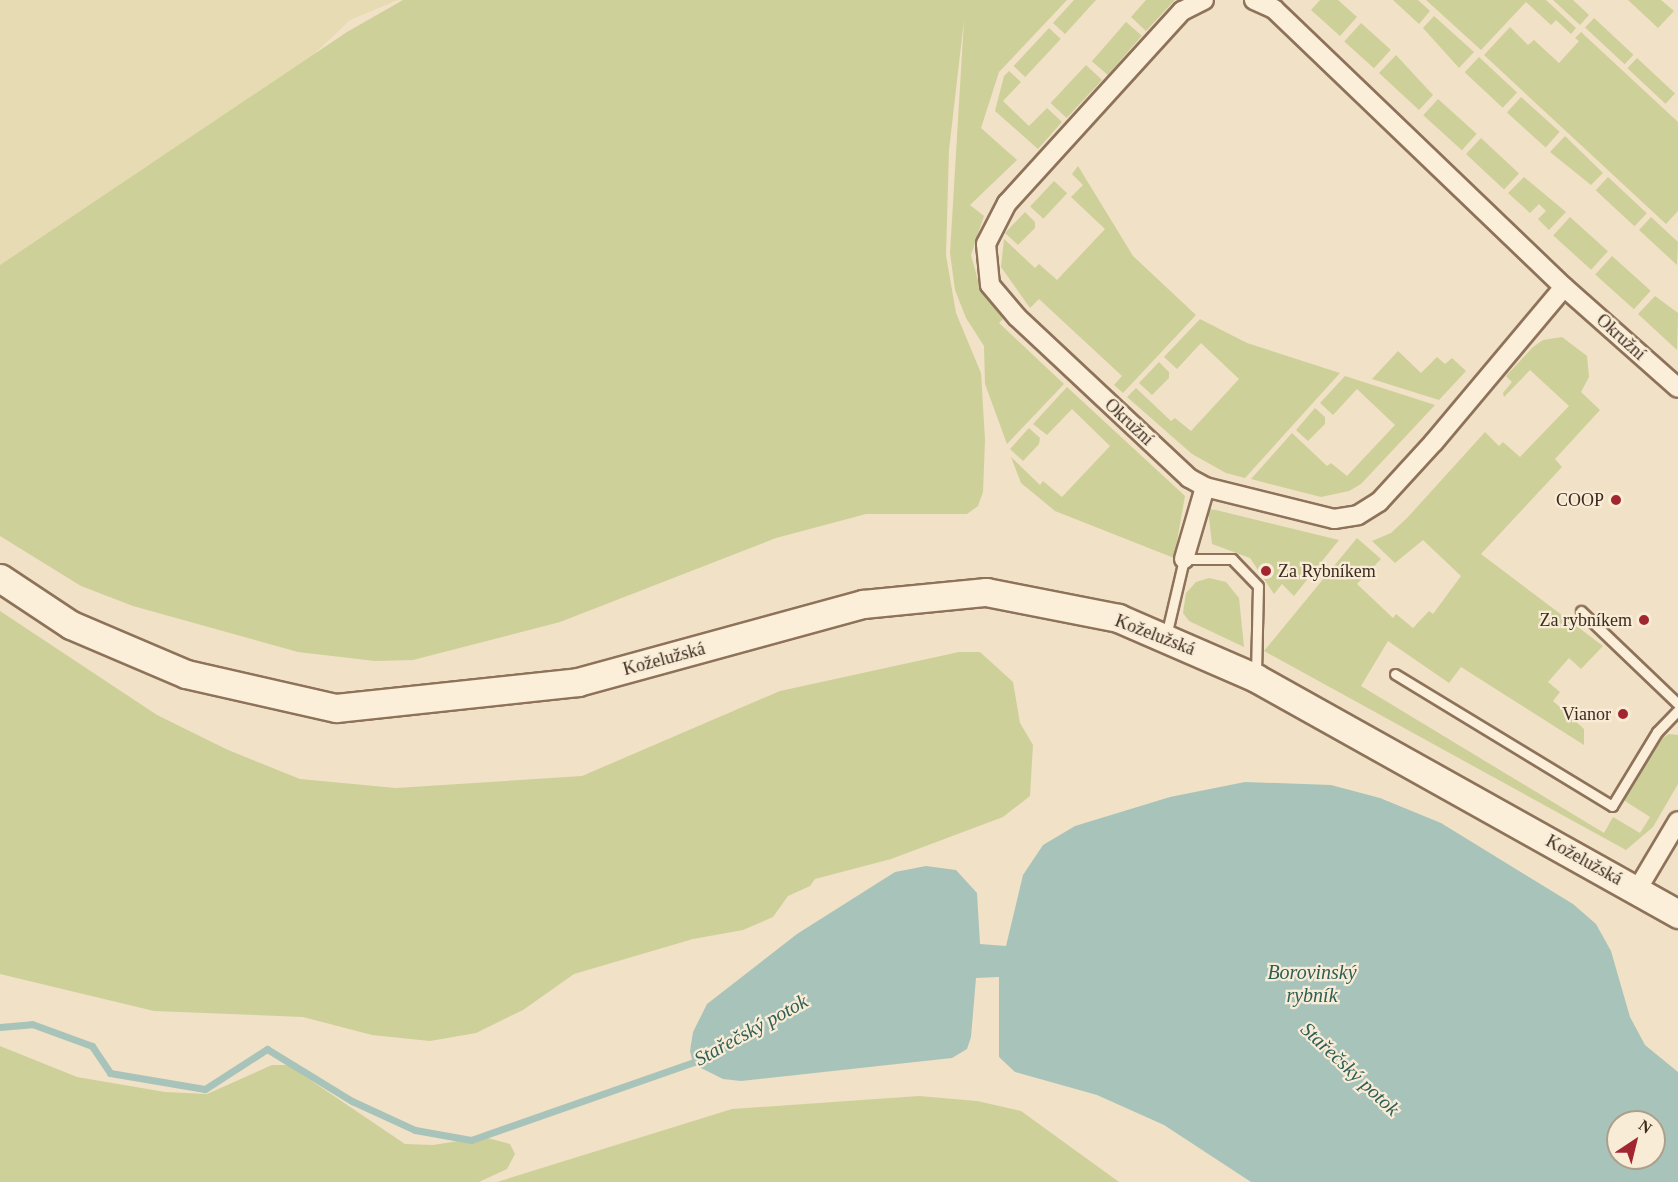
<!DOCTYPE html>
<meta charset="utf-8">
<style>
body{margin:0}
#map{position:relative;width:1678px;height:1182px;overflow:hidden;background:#f1e1c6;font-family:"Times New Roman",serif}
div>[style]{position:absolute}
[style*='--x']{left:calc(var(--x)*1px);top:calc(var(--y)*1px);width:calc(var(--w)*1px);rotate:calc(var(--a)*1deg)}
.farmland>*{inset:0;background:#e7dbb3}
.green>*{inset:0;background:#ced099;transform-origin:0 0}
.water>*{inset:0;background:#a8c4ba}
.stream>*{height:7px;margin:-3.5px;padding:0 3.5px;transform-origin:3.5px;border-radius:3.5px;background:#a8c4ba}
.roads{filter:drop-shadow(2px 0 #8e725a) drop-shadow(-2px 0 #8e725a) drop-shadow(0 2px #8e725a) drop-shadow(0 -2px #8e725a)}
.lane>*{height:9px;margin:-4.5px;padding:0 4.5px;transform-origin:4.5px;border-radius:4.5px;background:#fbefda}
.street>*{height:18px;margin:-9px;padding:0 9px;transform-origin:9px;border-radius:9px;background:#fbefda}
.secondary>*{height:27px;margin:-13.5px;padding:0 13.5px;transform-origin:13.5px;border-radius:13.5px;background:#fbefda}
.dots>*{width:16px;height:16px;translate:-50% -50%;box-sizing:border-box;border:3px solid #f8ecd6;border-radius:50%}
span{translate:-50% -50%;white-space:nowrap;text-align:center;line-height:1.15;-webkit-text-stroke:4.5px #f8ecd6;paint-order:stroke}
.street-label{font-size:18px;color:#3d2b1f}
.poi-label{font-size:18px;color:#3d2b1f}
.right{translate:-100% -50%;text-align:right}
.left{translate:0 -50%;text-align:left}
.water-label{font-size:20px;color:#2d5e57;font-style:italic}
.north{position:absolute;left:1606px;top:1110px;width:60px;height:60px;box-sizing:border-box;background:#f8ecd6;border:2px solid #ad9f8d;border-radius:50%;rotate:35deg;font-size:16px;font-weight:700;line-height:24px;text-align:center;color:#3d2b1f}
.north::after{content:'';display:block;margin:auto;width:21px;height:27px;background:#a12630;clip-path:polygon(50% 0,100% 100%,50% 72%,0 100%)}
</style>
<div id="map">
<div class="farmland">
<div style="clip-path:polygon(0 0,398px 0,350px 20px,311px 57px,0 265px)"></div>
</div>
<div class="green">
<div style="clip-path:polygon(403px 0,1067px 0,999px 72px,981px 128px,1017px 160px,970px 205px,984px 216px,971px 255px,981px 291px,1003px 319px,999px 323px,1064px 384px,1007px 444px,985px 384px,984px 346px,966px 318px,955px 290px,950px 253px,964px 20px,949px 150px,946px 255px,956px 313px,981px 373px,985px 440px,983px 492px,978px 506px,967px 514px,866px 514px,776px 538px,560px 622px,413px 660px,375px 661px,298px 652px,133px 606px,81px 586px,0 536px,0 265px,347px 32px)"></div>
<div style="clip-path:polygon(1074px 0,1096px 0,1065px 34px,1053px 23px)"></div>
<div style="clip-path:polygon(1146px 0,1175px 0,1146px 31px,1131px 17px)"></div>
<div style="clip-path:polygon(1320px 0,1338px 0,1357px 17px,1340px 36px,1311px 10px)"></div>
<div style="clip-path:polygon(1393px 0,1418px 0,1430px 11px,1419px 24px)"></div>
<div style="clip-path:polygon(1426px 0,1546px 0,1576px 28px,1571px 34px,1556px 20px,1551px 25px,1526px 2px,1481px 50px)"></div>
<div style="clip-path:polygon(1553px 0,1573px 0,1589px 15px,1580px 25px)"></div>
<div style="clip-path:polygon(1628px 0,1661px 0,1674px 11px,1658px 28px)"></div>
<div style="clip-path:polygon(1434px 16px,1474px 52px,1459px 68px,1423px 28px)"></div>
<div style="left:1594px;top:18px;width:54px;height:13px;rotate:43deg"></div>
<div style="left:1126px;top:22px;width:21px;height:52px;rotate:41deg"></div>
<div style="left:1361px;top:23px;width:40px;height:25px;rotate:42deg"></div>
<div style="clip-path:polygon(1510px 27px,1528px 45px,1534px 40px,1559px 63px,1579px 41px,1575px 38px,1581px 32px,1678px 122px,1678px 211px,1666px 224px,1484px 55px)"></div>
<div style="left:1049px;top:28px;width:16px;height:52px;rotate:43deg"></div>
<div style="clip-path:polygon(1396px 55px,1433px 95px,1419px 110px,1379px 73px)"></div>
<div style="left:1479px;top:57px;width:52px;height:21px;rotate:43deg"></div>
<div style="left:1637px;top:58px;width:52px;height:14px;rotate:43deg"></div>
<div style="left:1086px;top:65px;width:22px;height:52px;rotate:43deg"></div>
<div style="clip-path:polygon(1009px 71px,1021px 82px,1003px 101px,1029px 126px,1047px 108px,1062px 122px,1038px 149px,995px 111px,1004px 76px)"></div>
<div style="left:1521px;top:97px;width:52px;height:21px;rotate:42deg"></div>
<div style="left:1438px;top:99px;width:52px;height:22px;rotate:42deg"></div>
<div style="clip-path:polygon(1565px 136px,1603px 173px,1591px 185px,1550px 152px)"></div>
<div style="left:1481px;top:138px;width:52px;height:22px;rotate:43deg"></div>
<div style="clip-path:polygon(1078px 166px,1133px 256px,1196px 315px,1123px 393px,1114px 385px,1122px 376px,1039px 299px,1030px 308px,1001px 267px,1004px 239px,1035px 268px,1039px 264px,1057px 280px,1105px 229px,1071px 197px,1083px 185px,1072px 174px)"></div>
<div style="clip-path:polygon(1524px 177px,1566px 212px,1549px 230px,1538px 219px,1546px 211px,1539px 204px,1530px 213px,1508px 193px)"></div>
<div style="left:1608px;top:177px;width:53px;height:18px;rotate:43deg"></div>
<div style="left:1054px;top:181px;width:18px;height:35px;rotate:43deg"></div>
<div style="clip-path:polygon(1025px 212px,1035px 222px,1035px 228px,1018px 245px,1005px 233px)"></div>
<div style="left:1570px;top:217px;width:51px;height:25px;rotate:42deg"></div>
<div style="clip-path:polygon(1651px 217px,1678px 242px,1677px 265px,1639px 230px)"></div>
<div style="left:1612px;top:256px;width:52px;height:25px;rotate:42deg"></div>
<div style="clip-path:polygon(1655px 296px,1678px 313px,1677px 350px,1638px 314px)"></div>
<div style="clip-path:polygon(1200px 319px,1247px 343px,1340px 373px,1245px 478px,1226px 473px,1192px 454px,1127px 397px,1136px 388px,1171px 421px,1175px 418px,1191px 431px,1239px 379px,1201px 343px,1177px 369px,1164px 357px)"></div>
<div style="clip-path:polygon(1562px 337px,1587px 356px,1589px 377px,1581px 392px,1600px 410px,1555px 459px,1562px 467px,1481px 554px,1603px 646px,1581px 669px,1569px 658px,1548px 682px,1560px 692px,1553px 701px,1584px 729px,1584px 745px,1461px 667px,1449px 683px,1388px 641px,1361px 686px,1604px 833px,1613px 817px,1640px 833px,1650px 817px,1625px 801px,1623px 793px,1656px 742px,1669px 734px,1678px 735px,1678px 784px,1653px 827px,1626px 850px,1264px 651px,1357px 538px,1381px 559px,1357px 584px,1393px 618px,1396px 614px,1413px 628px,1429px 611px,1433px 614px,1461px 576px,1423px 540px,1395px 563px,1372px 541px,1391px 533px,1408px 517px,1485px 432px,1499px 446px,1503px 442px,1520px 457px,1569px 406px,1530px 370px,1504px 397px,1503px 393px,1512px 382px,1506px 376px,1533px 347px,1543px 340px)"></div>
<div style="clip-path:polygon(1398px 351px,1421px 373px,1437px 357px,1445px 364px,1452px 358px,1466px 371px,1439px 400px,1372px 379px)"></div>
<div style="clip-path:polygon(1159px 362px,1169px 372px,1169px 378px,1152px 395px,1139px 383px)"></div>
<div style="clip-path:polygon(1345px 376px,1435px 405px,1361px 484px,1349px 491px,1321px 497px,1251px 479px,1292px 433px,1327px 466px,1331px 463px,1347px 476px,1395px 425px,1357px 389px,1333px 415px,1320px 403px)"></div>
<div style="clip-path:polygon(1067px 387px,1185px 496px,1174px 558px,1055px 511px,1021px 483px,1011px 457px,1040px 485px,1043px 481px,1062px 497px,1110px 446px,1072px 409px,1047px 435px,1033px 424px)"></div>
<div style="clip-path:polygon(1315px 408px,1325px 417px,1325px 424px,1308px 441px,1296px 430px)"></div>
<div style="clip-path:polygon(1029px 428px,1040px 438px,1039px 444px,1023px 461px,1010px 449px)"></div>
<div style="clip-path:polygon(1208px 509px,1216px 510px,1339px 540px,1294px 596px,1282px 584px,1274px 594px,1250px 558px,1212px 544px)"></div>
<div style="clip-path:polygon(1209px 578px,1226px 582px,1239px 598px,1244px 647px,1189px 621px,1183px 613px,1186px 593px,1196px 582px)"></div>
<div style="clip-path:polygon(0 611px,157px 715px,228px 750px,300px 779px,396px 788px,582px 776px,780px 691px,959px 652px,980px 652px,1013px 682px,1020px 723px,1033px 745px,1030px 796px,1003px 817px,891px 859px,815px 879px,810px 886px,788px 896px,773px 917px,743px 930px,693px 939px,574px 974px,523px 1010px,476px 1033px,430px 1041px,372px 1035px,303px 1017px,154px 1011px,0 974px)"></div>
<div style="clip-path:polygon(0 1046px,77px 1077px,165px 1092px,207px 1094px,272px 1065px,288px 1065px,405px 1144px,433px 1145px,484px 1137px,510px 1144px,515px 1154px,507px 1169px,479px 1182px,0 1182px)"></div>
<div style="clip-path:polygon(919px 1096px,977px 1101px,1021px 1111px,1119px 1182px,497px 1182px,732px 1109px)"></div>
</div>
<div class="water">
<div style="clip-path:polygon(evenodd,1245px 782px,1331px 785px,1380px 798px,1441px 823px,1573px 904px,1596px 924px,1611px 951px,1630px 1017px,1645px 1045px,1678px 1072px,1678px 1182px,1251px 1182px,1164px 1125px,1097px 1095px,1015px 1072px,999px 1057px,999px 977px,976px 978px,971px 1037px,967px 1049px,952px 1058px,741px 1081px,723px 1079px,693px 1064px,690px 1051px,693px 1032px,707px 1004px,797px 934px,895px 872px,926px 866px,956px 870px,977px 893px,980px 944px,1006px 946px,1023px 875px,1043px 845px,1075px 826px,1170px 797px,1245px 782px,1618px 1122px,1654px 1122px,1654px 1158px,1618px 1158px,1618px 1122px)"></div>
</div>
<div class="stream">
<div style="--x:0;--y:1027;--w:32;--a:-5"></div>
<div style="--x:32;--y:1024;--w:64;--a:20.1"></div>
<div style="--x:92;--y:1046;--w:32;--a:56"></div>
<div style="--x:110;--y:1073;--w:96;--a:9.6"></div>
<div style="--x:205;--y:1089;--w:74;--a:-32.8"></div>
<div style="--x:267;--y:1049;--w:100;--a:31.5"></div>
<div style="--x:352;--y:1101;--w:69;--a:24.7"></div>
<div style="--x:415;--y:1130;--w:57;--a:10.1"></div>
<div style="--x:471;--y:1140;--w:243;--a:-19.3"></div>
</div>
<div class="roads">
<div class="lane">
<div style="--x:1581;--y:611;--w:134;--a:43.8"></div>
<div style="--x:1166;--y:636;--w:79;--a:-76.8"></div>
<div style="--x:1184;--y:559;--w:48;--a:0"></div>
<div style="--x:1232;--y:559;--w:37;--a:46"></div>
<div style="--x:1258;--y:586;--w:88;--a:91.3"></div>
<div style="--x:1395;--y:674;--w:254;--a:31.3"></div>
<div style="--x:1612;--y:806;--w:87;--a:-58.7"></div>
<div style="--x:1657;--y:732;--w:30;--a:-46"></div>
</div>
<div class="street">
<div style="--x:1204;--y:0;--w:25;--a:153"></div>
<div style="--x:1182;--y:11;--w:260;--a:132.3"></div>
<div style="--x:1007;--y:203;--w:46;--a:117.1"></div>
<div style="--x:986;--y:244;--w:41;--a:84.4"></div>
<div style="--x:990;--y:285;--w:42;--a:49.8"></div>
<div style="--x:1017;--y:317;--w:236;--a:43.1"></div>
<div style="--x:1189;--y:478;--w:18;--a:29"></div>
<div style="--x:1205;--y:487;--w:133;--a:13.9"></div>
<div style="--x:1334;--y:519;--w:24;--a:-9"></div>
<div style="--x:1358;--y:515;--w:25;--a:-32"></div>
<div style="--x:1379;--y:502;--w:81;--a:-47.5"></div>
<div style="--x:1434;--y:442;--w:202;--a:-50"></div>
<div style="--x:1254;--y:0;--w:22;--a:24"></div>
<div style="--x:1274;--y:9;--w:402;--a:43.8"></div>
<div style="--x:1564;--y:287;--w:152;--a:41.5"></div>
<div style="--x:1184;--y:559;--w:75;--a:-73.7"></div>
<div style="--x:1637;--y:890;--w:80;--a:-59.3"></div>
</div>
<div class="secondary">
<div style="--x:0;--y:578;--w:85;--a:33.5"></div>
<div style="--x:71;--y:625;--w:125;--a:23.1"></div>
<div style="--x:186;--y:674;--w:154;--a:12.8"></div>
<div style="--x:336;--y:708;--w:243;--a:-6.1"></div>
<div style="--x:578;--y:682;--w:295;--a:-15.3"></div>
<div style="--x:863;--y:604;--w:124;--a:-5.6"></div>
<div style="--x:986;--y:592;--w:135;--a:11.1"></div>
<div style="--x:1118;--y:618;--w:150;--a:23.5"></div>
<div style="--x:1256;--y:678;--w:484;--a:29.2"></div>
</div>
</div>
<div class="dots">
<div style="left:1616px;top:500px;background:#a12630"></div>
<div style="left:1266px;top:571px;background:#a12630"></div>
<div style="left:1644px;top:620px;background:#a12630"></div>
<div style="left:1623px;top:714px;background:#a12630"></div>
</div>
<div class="street-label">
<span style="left:1621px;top:337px;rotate:42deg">Okružní</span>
<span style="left:1129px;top:422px;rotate:43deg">Okružní</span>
<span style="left:1155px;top:635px;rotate:21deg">Koželužská</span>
<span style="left:664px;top:659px;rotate:-15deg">Koželužská</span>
<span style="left:1584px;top:860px;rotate:29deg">Koželužská</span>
</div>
<div class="poi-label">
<span class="right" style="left:1604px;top:500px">COOP</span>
<span class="left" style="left:1278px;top:571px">Za Rybníkem</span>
<span class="right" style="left:1632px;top:620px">Za rybníkem</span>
<span class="right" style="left:1611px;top:714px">Vianor</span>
</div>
<div class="water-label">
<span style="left:1312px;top:984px">Borovinský<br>rybník</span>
<span style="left:751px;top:1030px;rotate:-29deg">Stařečský potok</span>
<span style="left:1350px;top:1069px;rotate:43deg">Stařečský potok</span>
</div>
<div class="north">N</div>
</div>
